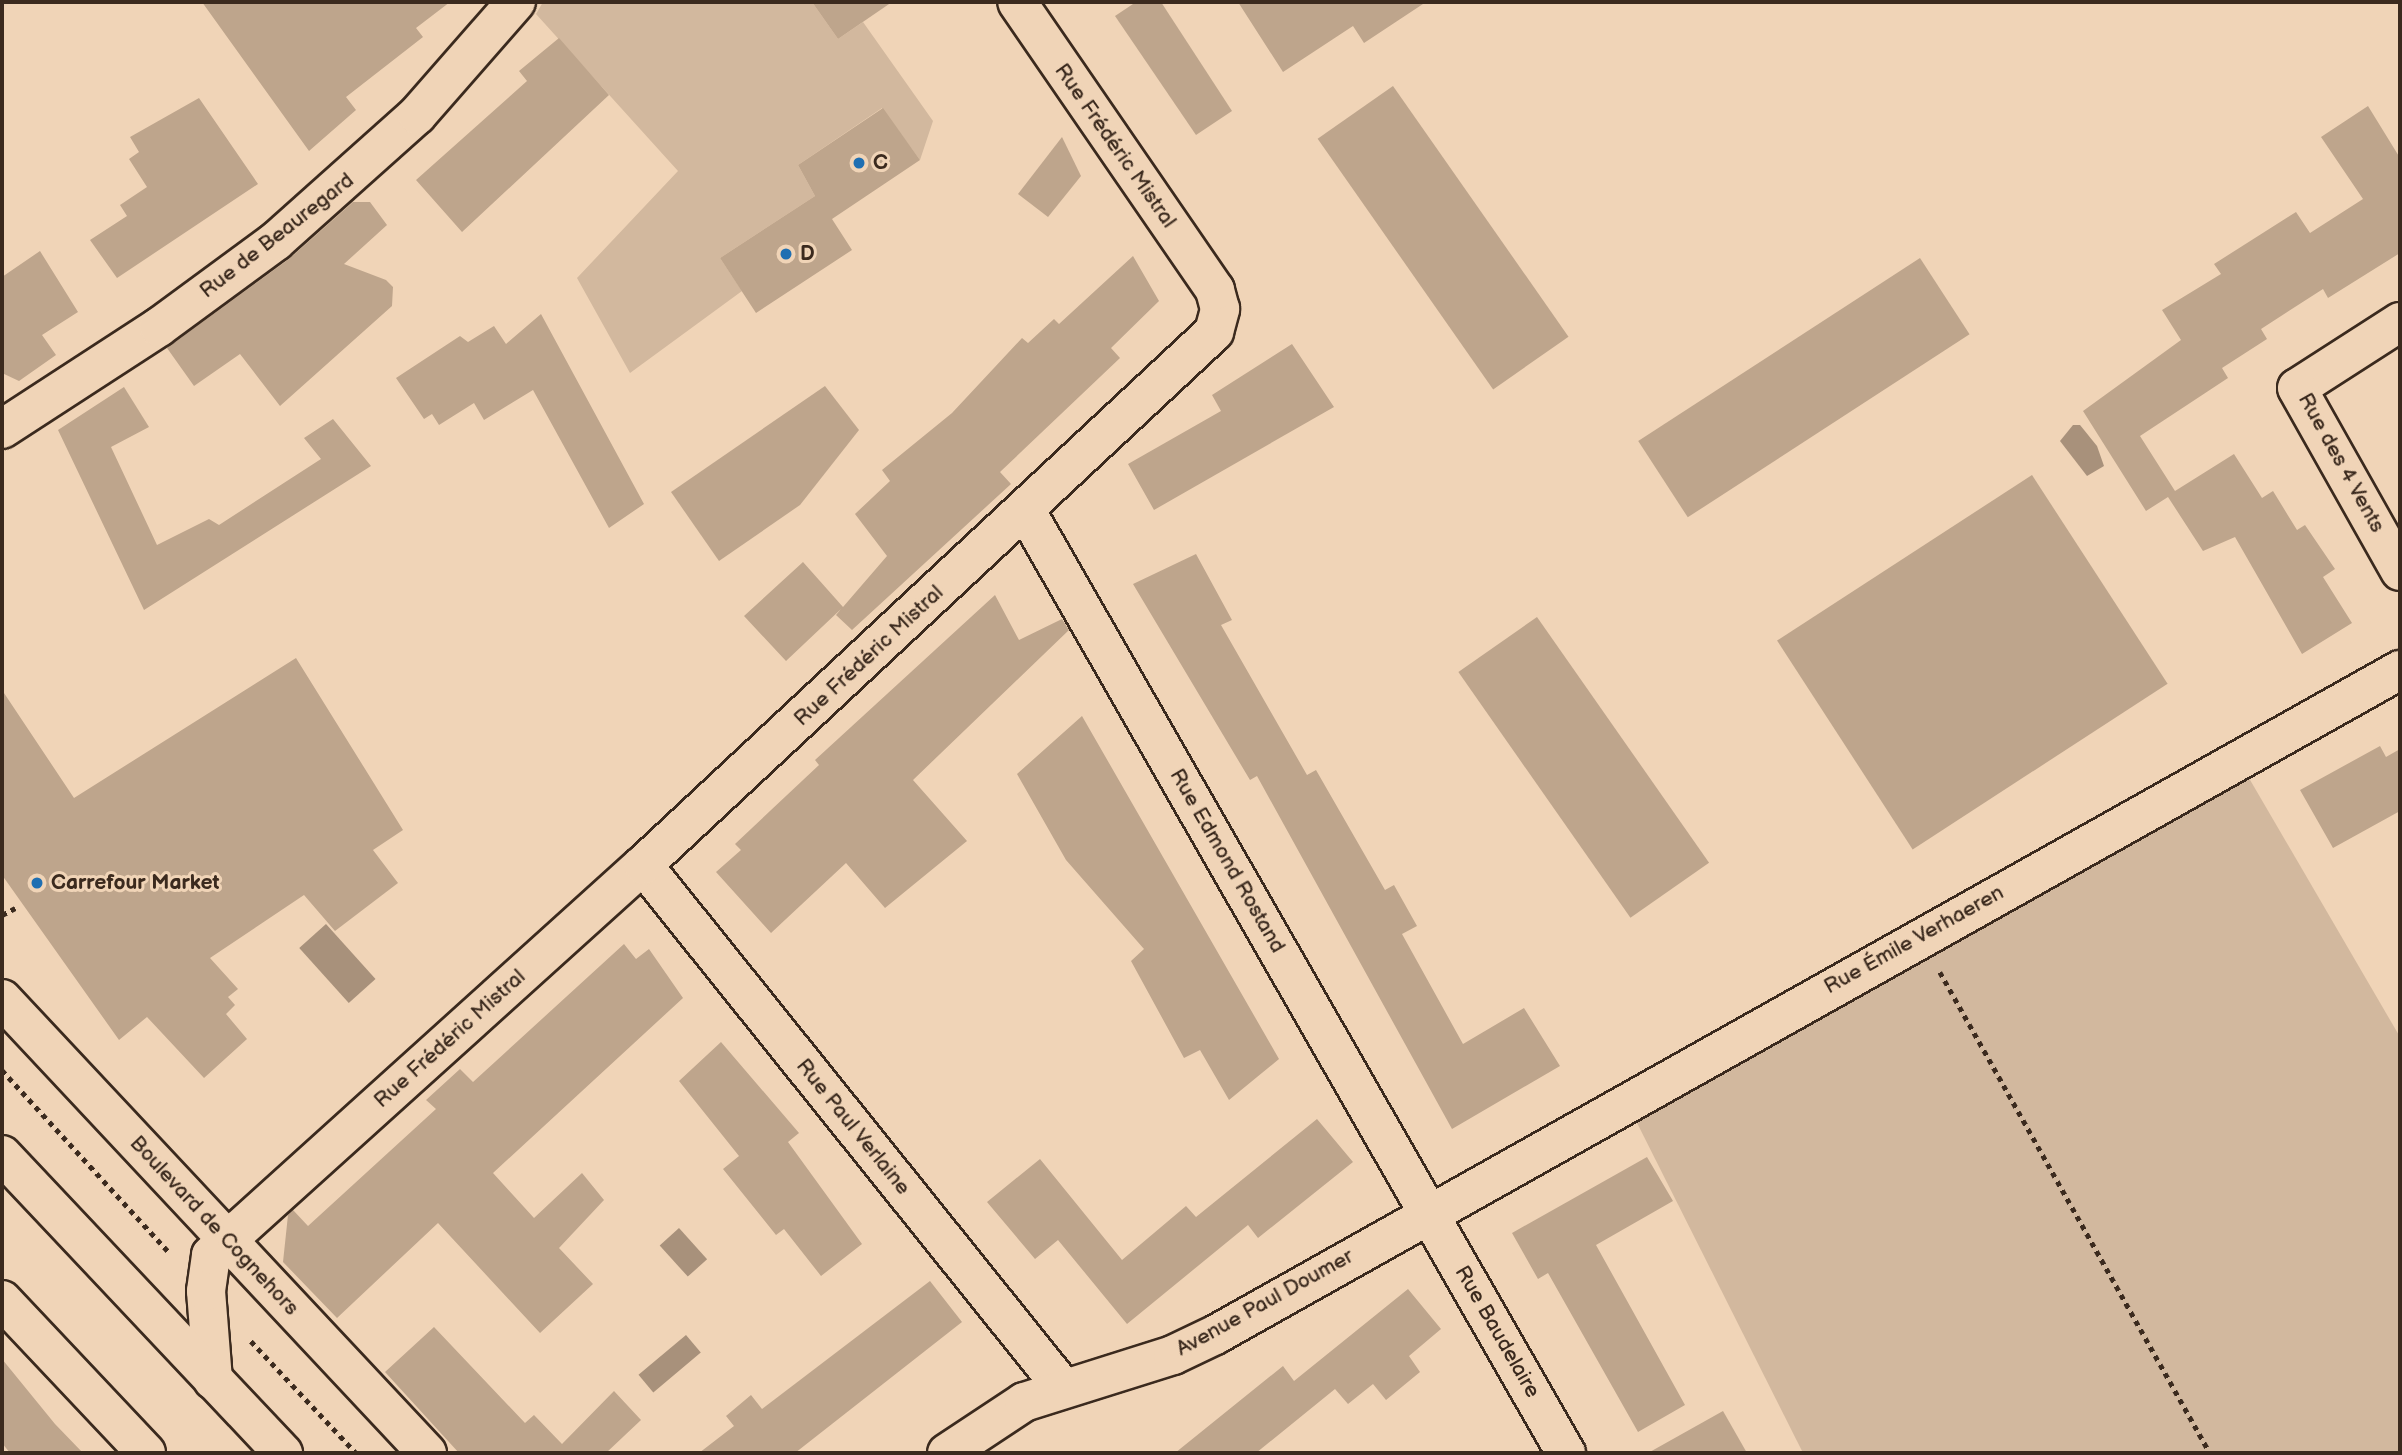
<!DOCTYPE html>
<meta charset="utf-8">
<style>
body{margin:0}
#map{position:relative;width:2402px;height:1455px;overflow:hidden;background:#f0d4b7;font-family:"Balsamiq Sans",sans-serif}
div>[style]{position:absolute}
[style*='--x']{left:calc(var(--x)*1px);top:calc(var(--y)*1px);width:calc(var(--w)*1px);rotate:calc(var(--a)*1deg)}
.green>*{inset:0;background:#d2b89e}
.water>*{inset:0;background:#a8917b;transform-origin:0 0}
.building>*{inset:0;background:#bea58c;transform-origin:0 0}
.path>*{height:4.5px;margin-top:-2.25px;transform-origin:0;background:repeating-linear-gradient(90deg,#3b2a1e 0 5px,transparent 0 10px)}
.roads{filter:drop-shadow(2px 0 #3b2a1e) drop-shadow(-2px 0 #3b2a1e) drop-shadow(0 2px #3b2a1e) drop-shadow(0 -2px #3b2a1e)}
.minor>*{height:38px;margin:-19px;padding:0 19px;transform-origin:19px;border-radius:19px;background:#f0d4b7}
.major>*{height:38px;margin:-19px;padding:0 19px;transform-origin:19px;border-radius:19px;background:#f0d4b7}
.dots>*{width:19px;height:19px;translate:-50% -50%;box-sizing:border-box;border:4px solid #f0d4b7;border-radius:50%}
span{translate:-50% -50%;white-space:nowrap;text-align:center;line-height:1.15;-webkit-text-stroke:6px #f0d4b7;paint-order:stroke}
.street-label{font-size:21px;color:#3b2a1e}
.poi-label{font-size:21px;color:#3b2a1e;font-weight:700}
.left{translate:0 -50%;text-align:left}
.frame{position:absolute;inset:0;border:4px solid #3b2a1e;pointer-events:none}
</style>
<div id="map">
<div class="green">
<div style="clip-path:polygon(543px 2px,812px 2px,838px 39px,863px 22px,933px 121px,920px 160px,882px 108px,798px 165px,815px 196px,720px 258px,742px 291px,630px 373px,577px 278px,678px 171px,536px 14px)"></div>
<div style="clip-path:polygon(2239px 761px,2400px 1037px,2400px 1453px,1803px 1453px,1627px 1103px)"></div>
</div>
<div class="water">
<div style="clip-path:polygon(2073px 425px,2080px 425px,2097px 446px,2104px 466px,2087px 476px,2060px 441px)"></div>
<div style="left:326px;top:924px;width:74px;height:36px;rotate:48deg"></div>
<div style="left:679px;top:1228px;width:42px;height:26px;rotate:48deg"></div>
<div style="left:686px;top:1335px;width:23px;height:62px;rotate:50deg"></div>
</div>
<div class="building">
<div style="clip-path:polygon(202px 2px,450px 2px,416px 28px,423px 37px,346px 97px,356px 110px,309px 151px)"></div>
<div style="clip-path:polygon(812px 2px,892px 2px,838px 39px)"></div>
<div style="clip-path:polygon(1136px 2px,1161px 2px,1232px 111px,1196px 135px,1115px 16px)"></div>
<div style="clip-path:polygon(1238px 2px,1426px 2px,1364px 43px,1353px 26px,1283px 72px)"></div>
<div style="clip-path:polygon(559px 38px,609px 95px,462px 232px,416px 180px,527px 81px,519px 71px)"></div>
<div style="left:1393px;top:86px;width:306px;height:92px;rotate:55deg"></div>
<div style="clip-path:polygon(199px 98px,258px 184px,117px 278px,90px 240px,127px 216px,120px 205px,147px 187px,129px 159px,139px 152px,130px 137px)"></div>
<div style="clip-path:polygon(2368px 106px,2400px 158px,2400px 253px,2328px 298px,2323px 289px,2261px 329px,2267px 339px,2222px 368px,2228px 378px,2140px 436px,2175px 491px,2234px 454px,2262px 498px,2273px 491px,2297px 530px,2305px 525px,2335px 569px,2323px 577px,2352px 623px,2302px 654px,2235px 537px,2203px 551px,2168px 497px,2146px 511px,2083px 411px,2181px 340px,2162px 310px,2221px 274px,2214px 264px,2296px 212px,2310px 233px,2363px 199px,2321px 137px)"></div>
<div style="clip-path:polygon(883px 108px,920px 160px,832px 219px,852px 250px,756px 313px,720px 258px,815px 196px,798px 165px)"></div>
<div style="clip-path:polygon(1062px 137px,1081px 176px,1048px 217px,1018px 194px)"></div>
<div style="clip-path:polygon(353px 202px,370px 202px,387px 225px,344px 264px,386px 280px,393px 287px,392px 306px,280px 406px,240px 354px,194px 386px,167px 348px,289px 259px)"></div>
<div style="clip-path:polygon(40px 251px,78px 312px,42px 335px,56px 355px,19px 381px,2px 373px,2px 277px)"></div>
<div style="clip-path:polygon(1133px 256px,1159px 301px,1111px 348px,1120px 358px,1000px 472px,1011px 484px,852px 630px,836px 615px,841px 609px,786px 661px,744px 616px,803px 562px,843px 607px,887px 556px,855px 514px,890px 481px,882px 470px,952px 413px,1022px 338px,1028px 343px,1054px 319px,1059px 324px)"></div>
<div style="left:1920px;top:258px;width:91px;height:336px;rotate:57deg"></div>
<div style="clip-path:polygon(541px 314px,644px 504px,609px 528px,533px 390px,484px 420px,474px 403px,439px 425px,432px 414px,424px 419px,396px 378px,460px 336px,468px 342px,494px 326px,506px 344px)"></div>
<div style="clip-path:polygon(1292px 344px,1334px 407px,1154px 510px,1128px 464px,1221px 411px,1212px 395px)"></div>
<div style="clip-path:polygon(825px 386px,859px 430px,800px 505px,719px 561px,671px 492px)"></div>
<div style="clip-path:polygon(124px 387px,149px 427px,111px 447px,157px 545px,209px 519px,219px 525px,321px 459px,304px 438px,333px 419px,371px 466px,144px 610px,58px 430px)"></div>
<div style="left:2032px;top:475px;width:249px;height:304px;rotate:57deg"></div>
<div style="clip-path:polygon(1196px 554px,1232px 620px,1221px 625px,1307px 775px,1316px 770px,1385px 890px,1394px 885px,1417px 926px,1402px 934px,1463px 1044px,1524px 1008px,1560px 1066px,1452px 1129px,1257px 776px,1250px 780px,1133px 584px)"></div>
<div style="clip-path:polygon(995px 595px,1019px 640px,1062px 619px,1069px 630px,913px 780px,967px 841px,885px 908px,846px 863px,771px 933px,716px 872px,741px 850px,735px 844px,819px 765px,815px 760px)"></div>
<div style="left:1537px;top:617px;width:300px;height:96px;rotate:55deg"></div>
<div style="clip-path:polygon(296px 658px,403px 830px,373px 850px,398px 883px,335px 931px,304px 895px,210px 958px,238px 989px,228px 997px,235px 1005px,226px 1014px,247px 1039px,204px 1078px,147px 1017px,119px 1040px,2px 875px,2px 690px,74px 798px)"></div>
<div style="clip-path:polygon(1082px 716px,1279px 1059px,1229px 1100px,1200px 1050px,1184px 1058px,1131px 961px,1144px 949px,1066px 860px,1017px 774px)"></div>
<div style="clip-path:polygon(2380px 746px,2386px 757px,2400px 749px,2400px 811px,2333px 848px,2300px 790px)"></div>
<div style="clip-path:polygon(624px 944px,636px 959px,649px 949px,683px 998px,493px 1173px,534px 1218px,582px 1173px,604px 1200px,559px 1248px,593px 1284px,540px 1333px,438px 1223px,337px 1318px,283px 1262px,288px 1215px,293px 1210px,308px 1226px,436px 1109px,426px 1100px,460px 1069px,473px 1082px)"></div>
<div style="clip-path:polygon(721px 1042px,799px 1133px,788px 1142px,862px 1244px,821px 1276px,784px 1229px,776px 1235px,723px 1169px,739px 1156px,679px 1081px)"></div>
<div style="clip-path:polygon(1317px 1119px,1353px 1162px,1258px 1238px,1248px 1225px,1127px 1324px,1058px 1240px,1035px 1259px,987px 1202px,1040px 1159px,1122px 1260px,1186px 1206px,1196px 1217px)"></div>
<div style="clip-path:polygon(1647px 1157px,1673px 1201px,1596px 1245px,1685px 1405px,1638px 1432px,1548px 1273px,1538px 1279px,1512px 1233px)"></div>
<div style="clip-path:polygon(930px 1281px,962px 1322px,795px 1453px,699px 1453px,734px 1426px,726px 1416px,751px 1395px,762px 1409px)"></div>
<div style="clip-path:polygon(1408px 1289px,1441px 1329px,1409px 1356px,1420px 1372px,1386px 1400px,1373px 1384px,1348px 1404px,1335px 1389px,1256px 1453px,1175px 1453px,1283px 1366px,1294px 1381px)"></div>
<div style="clip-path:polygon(434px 1327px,525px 1423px,534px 1415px,562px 1444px,614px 1391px,641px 1420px,606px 1453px,459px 1453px,385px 1372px)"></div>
<div style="clip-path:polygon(2px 1359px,55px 1424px,83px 1453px,10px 1453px,2px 1443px)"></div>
<div style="clip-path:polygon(1723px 1411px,1747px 1453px,1648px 1453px)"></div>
</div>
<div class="path">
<div style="--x:2;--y:915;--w:15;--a:-28"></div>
<div style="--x:1940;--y:972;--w:552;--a:60.69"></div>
<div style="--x:2;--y:1070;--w:247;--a:47.5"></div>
<div style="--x:251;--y:1341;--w:154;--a:46.8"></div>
</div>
<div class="roads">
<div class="minor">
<div style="--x:2400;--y:322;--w:122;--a:147.3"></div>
<div style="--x:2297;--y:388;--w:210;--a:60.6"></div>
<div style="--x:2;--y:429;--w:187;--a:-33"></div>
<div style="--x:159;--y:327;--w:145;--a:-36.3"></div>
<div style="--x:276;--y:241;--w:189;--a:-41.8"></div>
<div style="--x:417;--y:115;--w:150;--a:-48.8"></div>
<div style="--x:1026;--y:511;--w:1086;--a:60.18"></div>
<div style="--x:643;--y:865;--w:671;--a:51.23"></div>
<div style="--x:2;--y:999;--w:622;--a:46.89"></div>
<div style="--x:2;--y:1300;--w:210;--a:46.7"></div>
<div style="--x:213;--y:1380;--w:89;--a:-94.5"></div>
<div style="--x:206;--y:1291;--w:36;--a:-82"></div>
<div style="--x:211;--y:1255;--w:582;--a:-42.08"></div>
<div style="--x:643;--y:865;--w:781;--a:-43.03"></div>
<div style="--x:1214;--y:332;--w:24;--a:-75"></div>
<div style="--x:1220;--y:309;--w:20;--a:-105"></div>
<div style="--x:1215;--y:290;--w:349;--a:-124.5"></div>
<div style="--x:947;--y:1453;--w:92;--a:-33.5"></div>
<div style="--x:1024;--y:1402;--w:156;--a:-17.5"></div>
<div style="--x:1173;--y:1355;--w:47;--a:-25.5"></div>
<div style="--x:1215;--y:1335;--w:1359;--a:-29.3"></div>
</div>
<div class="major">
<div style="--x:2;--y:1155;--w:410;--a:46.7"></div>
</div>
</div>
<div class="dots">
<div style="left:859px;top:163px;background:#1f6fb2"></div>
<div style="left:786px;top:254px;background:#1f6fb2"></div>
<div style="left:37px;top:883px;background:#1f6fb2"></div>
</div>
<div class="street-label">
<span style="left:1115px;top:146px;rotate:55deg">Rue Frédéric Mistral</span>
<span style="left:277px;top:236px;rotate:-38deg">Rue de Beauregard</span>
<span style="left:2341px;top:463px;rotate:61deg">Rue des 4 Vents</span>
<span style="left:869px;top:656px;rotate:-43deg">Rue Frédéric Mistral</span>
<span style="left:1227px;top:861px;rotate:60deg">Rue Edmond Rostand</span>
<span style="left:1914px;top:940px;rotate:-29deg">Rue Émile Verhaeren</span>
<span style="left:450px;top:1039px;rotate:-42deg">Rue Frédéric Mistral</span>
<span style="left:853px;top:1127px;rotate:51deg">Rue Paul Verlaine</span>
<span style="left:214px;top:1226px;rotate:47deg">Boulevard de Cognehors</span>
<span style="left:1265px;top:1303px;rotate:-29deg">Avenue Paul Doumer</span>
<span style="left:1497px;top:1332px;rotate:60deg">Rue Baudelaire</span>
</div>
<div class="poi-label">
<span class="left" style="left:873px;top:163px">C</span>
<span class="left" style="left:800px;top:254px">D</span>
<span class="left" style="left:51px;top:883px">Carrefour Market</span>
</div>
<div class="frame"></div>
</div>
